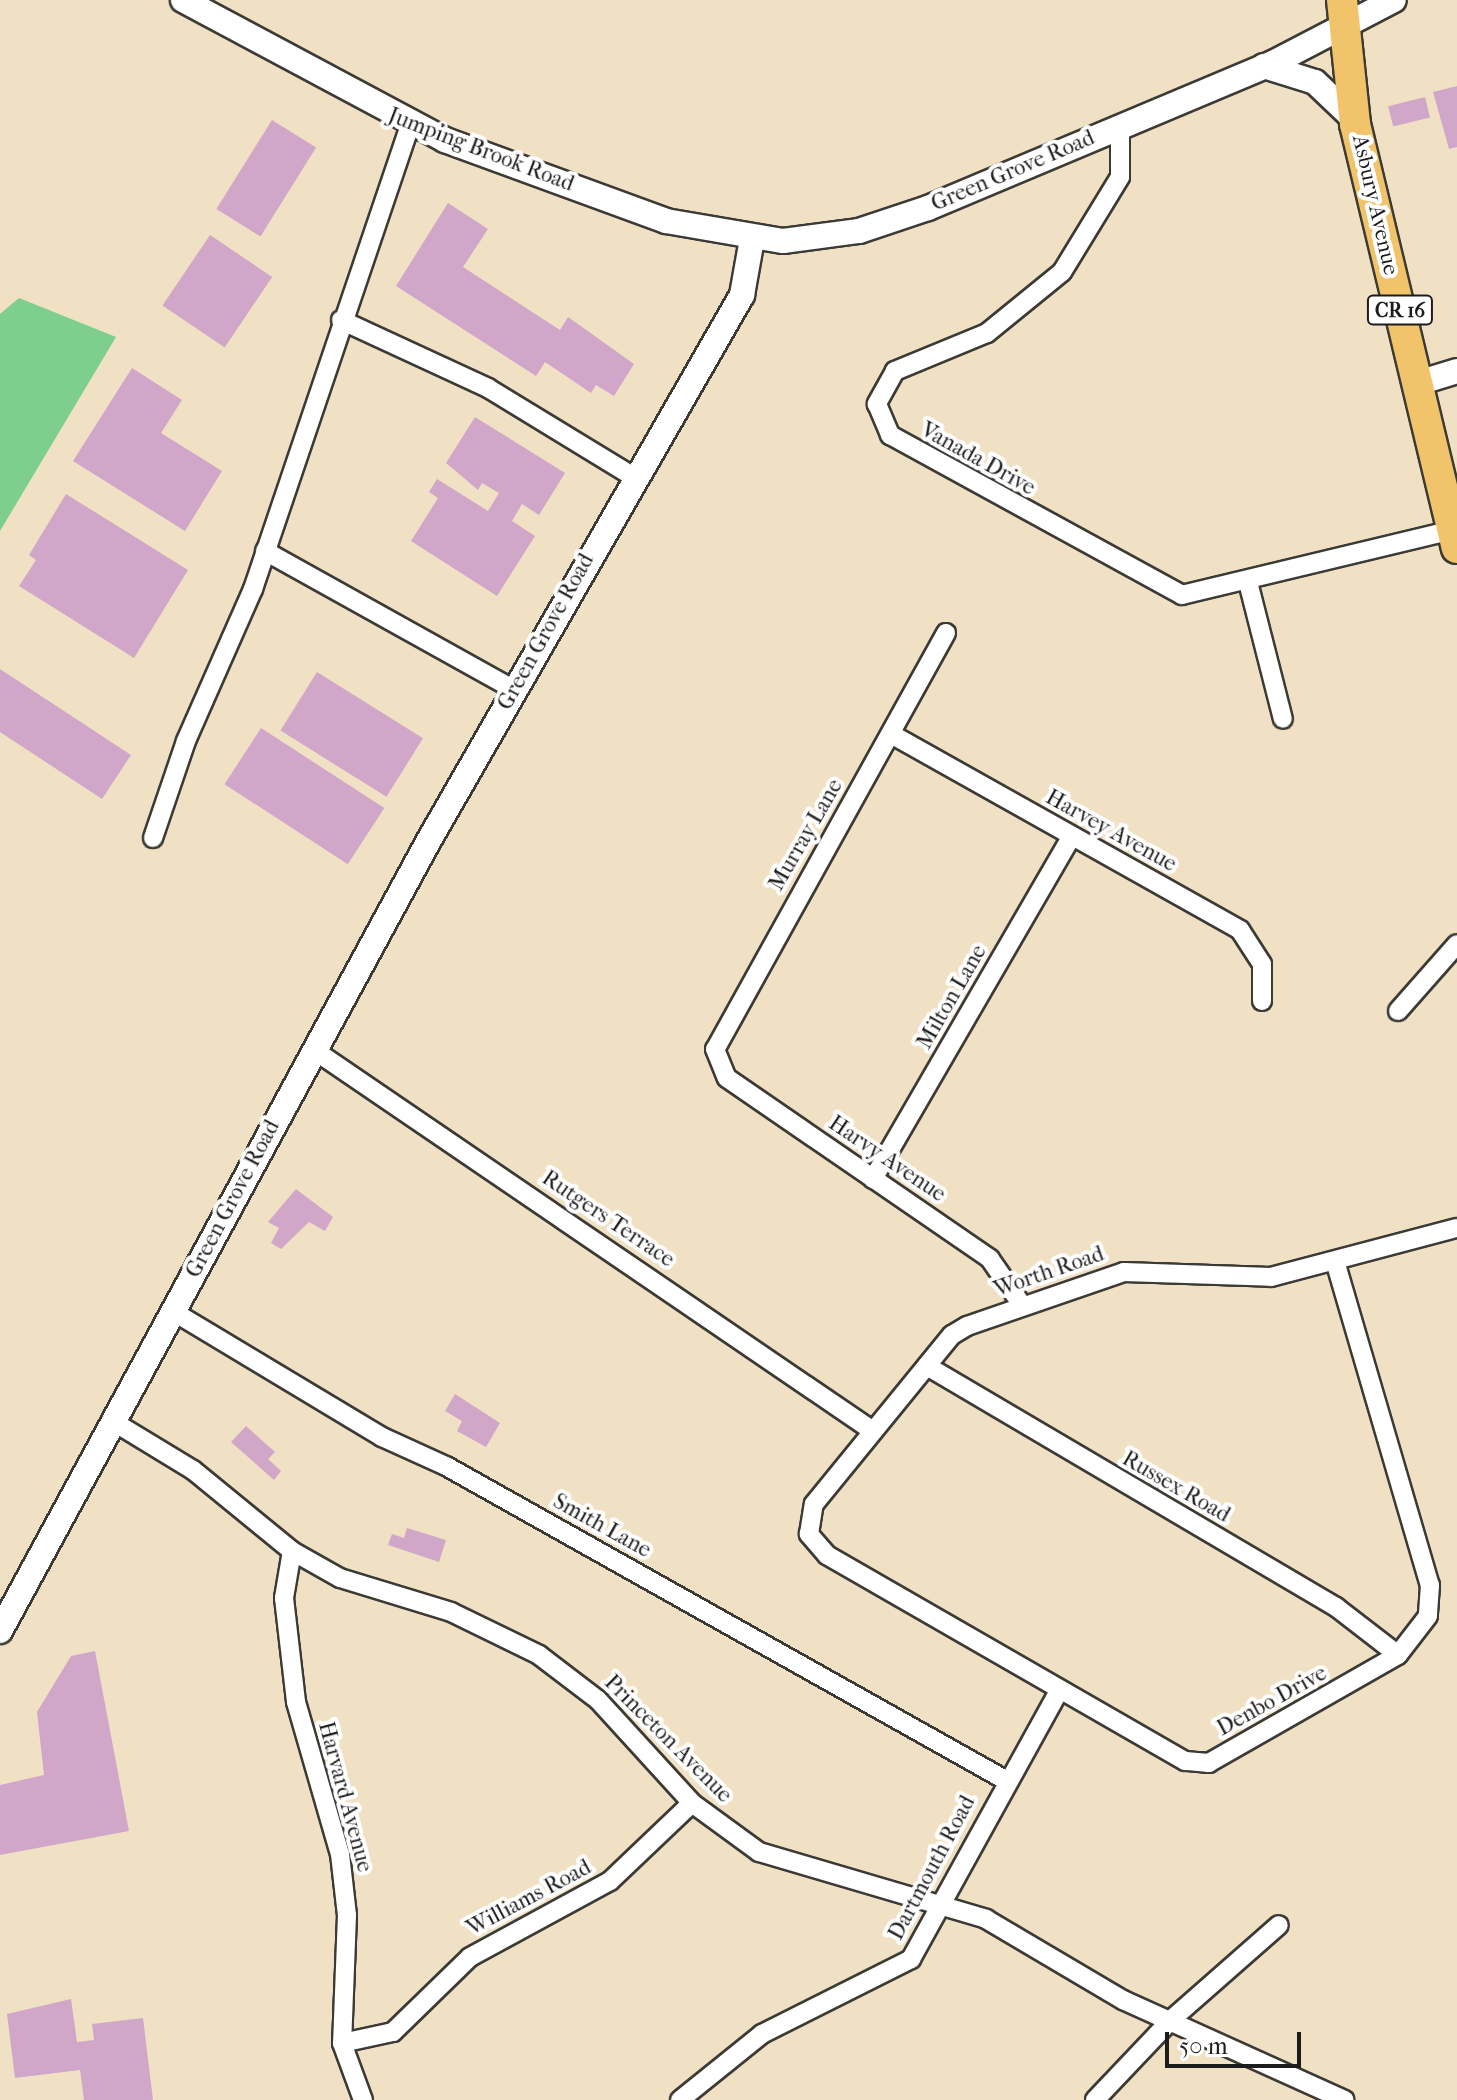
<!DOCTYPE html>
<style>
body{margin:0}
#map{position:relative;width:1457px;height:2100px;overflow:hidden;background:#f0e1c4;font-family:"IM FELL French Canon",serif}
div>[style]{position:absolute}
[style*='--x']{left:calc(var(--x)*1px);top:calc(var(--y)*1px);width:calc(var(--w)*1px);rotate:calc(var(--a)*1deg)}
.green>*{inset:0;background:#7ece8e}
.building>*{inset:0;background:#d0a7c8;transform-origin:0 0}
.roads{filter:drop-shadow(2px 0 #3c3a35) drop-shadow(-2px 0 #3c3a35) drop-shadow(0 2px #3c3a35) drop-shadow(0 -2px #3c3a35)}
.minor>*{height:18px;margin:-9px;padding:0 9px;transform-origin:9px;border-radius:9px;background:#fff}
.tertiary>*{height:24px;margin:-12px;padding:0 12px;transform-origin:12px;border-radius:12px;background:#fff}
.primary>*{height:30px;margin:-15px;padding:0 15px;transform-origin:15px;border-radius:15px;background:#f1c36a}
span{translate:-50% -50%;white-space:nowrap;text-align:center;line-height:1.15;-webkit-text-stroke:8px #fff;paint-order:stroke}
.shield-label span{padding:2px 6px;background:#fff;border:2px solid;border-radius:6px;-webkit-text-stroke-width:0}
.shield-label{font-size:20px;color:#1c1c1c;font-weight:700}
.street-label{font-size:22px;color:#1c1c1c}
.scale{position:absolute;left:1165px;top:2032px;width:136px;height:36px;box-sizing:border-box;border:4px solid #1c1c1c;border-top:0;padding-left:10px;font-size:24px;line-height:28px;white-space:nowrap;color:#1c1c1c;-webkit-text-stroke:6px #fff;paint-order:stroke}
</style>
<div id="map">
<div class="green">
<div style="clip-path:polygon(19px 298px,116px 337px,0 531px,0 314px)"></div>
</div>
<div class="building">
<div style="clip-path:polygon(1457px 86px,1457px 147px,1449px 149px,1433px 92px)"></div>
<div style="left:1425px;top:97px;width:21px;height:38px;rotate:76deg"></div>
<div style="left:272px;top:120px;width:52px;height:105px;rotate:32deg"></div>
<div style="clip-path:polygon(448px 203px,488px 229px,463px 267px,560px 330px,568px 317px,634px 364px,614px 396px,596px 385px,591px 393px,545px 362px,536px 376px,396px 286px)"></div>
<div style="left:210px;top:235px;width:75px;height:85px;rotate:34deg"></div>
<div style="clip-path:polygon(132px 368px,182px 400px,161px 433px,222px 471px,185px 531px,73px 461px)"></div>
<div style="clip-path:polygon(475px 417px,565px 473px,539px 515px,522px 504px,512px 521px,535px 536px,497px 596px,411px 541px,438px 498px,429px 492px,437px 479px,488px 511px,499px 493px,482px 483px,478px 490px,446px 463px)"></div>
<div style="clip-path:polygon(66px 494px,188px 570px,134px 658px,19px 586px,36px 560px,29px 555px)"></div>
<div style="clip-path:polygon(0 669px,131px 755px,102px 799px,0 732px)"></div>
<div style="left:317px;top:672px;width:125px;height:69px;rotate:32deg"></div>
<div style="left:261px;top:728px;width:147px;height:67px;rotate:33deg"></div>
<div style="clip-path:polygon(296px 1189px,333px 1217px,325px 1231px,309px 1222px,281px 1249px,271px 1243px,279px 1228px,268px 1222px)"></div>
<div style="clip-path:polygon(455px 1394px,500px 1423px,486px 1447px,457px 1431px,462px 1421px,445px 1411px)"></div>
<div style="clip-path:polygon(246px 1426px,275px 1452px,268px 1459px,281px 1471px,274px 1480px,231px 1442px)"></div>
<div style="clip-path:polygon(407px 1528px,446px 1540px,439px 1562px,388px 1545px,392px 1534px,404px 1538px)"></div>
<div style="clip-path:polygon(95px 1651px,129px 1831px,0 1855px,0 1785px,44px 1775px,37px 1712px,71px 1656px)"></div>
<div style="clip-path:polygon(71px 1999px,77px 2042px,94px 2040px,92px 2024px,143px 2018px,153px 2100px,84px 2100px,80px 2070px,15px 2078px,7px 2014px)"></div>
</div>
<div class="roads">
<div class="minor">
<div style="--x:1120;--y:125;--w:52;--a:90"></div>
<div style="--x:1120;--y:177;--w:111;--a:121.4"></div>
<div style="--x:1062;--y:272;--w:97;--a:140.9"></div>
<div style="--x:987;--y:333;--w:100;--a:157.6"></div>
<div style="--x:895;--y:371;--w:38;--a:119"></div>
<div style="--x:877;--y:404;--w:34;--a:67"></div>
<div style="--x:890;--y:435;--w:333;--a:28.7"></div>
<div style="--x:1182;--y:595;--w:278;--a:-13.5"></div>
<div style="--x:341;--y:320;--w:162;--a:24.8"></div>
<div style="--x:488;--y:388;--w:171;--a:31.4"></div>
<div style="--x:265;--y:551;--w:284;--a:29.1"></div>
<div style="--x:1248;--y:582;--w:141;--a:75.7"></div>
<div style="--x:946;--y:633;--w:476;--a:119"></div>
<div style="--x:715;--y:1049;--w:31;--a:68"></div>
<div style="--x:727;--y:1078;--w:319;--a:34.5"></div>
<div style="--x:990;--y:1259;--w:56;--a:55.2"></div>
<div style="--x:891;--y:734;--w:400;--a:29.3"></div>
<div style="--x:1240;--y:930;--w:40;--a:57.1"></div>
<div style="--x:1262;--y:964;--w:37;--a:90"></div>
<div style="--x:153;--y:838;--w:102;--a:-71.2"></div>
<div style="--x:186;--y:741;--w:166;--a:-66.2"></div>
<div style="--x:253;--y:589;--w:490;--a:-71.3"></div>
<div style="--x:1398;--y:1011;--w:89;--a:-48.6"></div>
<div style="--x:314;--y:1050;--w:676;--a:34.28"></div>
<div style="--x:873;--y:1179;--w:395;--a:-59.9"></div>
<div style="--x:1335;--y:1261;--w:338;--a:73.7"></div>
<div style="--x:1430;--y:1585;--w:31;--a:94"></div>
<div style="--x:1428;--y:1616;--w:49;--a:127.6"></div>
<div style="--x:1398;--y:1655;--w:218;--a:150.3"></div>
<div style="--x:1209;--y:1763;--w:24;--a:-175"></div>
<div style="--x:1185;--y:1761;--w:413;--a:-150.1"></div>
<div style="--x:827;--y:1555;--w:28;--a:-131"></div>
<div style="--x:809;--y:1534;--w:30;--a:-81"></div>
<div style="--x:814;--y:1504;--w:218;--a:-50.8"></div>
<div style="--x:952;--y:1335;--w:17;--a:-31"></div>
<div style="--x:967;--y:1326;--w:166;--a:-19"></div>
<div style="--x:1124;--y:1272;--w:147;--a:1.9"></div>
<div style="--x:1271;--y:1277;--w:192;--a:-14.8"></div>
<div style="--x:174;--y:1312;--w:243;--a:31"></div>
<div style="--x:382;--y:1437;--w:70;--a:24.4"></div>
<div style="--x:446;--y:1466;--w:643;--a:29.31"></div>
<div style="--x:927;--y:1366;--w:475;--a:30.5"></div>
<div style="--x:1336;--y:1607;--w:78;--a:37.7"></div>
<div style="--x:114;--y:1422;--w:92;--a:31.3"></div>
<div style="--x:193;--y:1470;--w:128;--a:39.3"></div>
<div style="--x:292;--y:1551;--w:55;--a:29.4"></div>
<div style="--x:340;--y:1578;--w:116;--a:17"></div>
<div style="--x:451;--y:1612;--w:98;--a:26"></div>
<div style="--x:539;--y:1655;--w:74;--a:37.3"></div>
<div style="--x:598;--y:1700;--w:139;--a:47.6"></div>
<div style="--x:692;--y:1803;--w:83;--a:36.2"></div>
<div style="--x:759;--y:1852;--w:237;--a:16.4"></div>
<div style="--x:986;--y:1919;--w:159;--a:30.6"></div>
<div style="--x:1123;--y:2000;--w:243;--a:24.3"></div>
<div style="--x:292;--y:1551;--w:48;--a:99.7"></div>
<div style="--x:284;--y:1598;--w:105;--a:83.4"></div>
<div style="--x:296;--y:1702;--w:158;--a:73.9"></div>
<div style="--x:340;--y:1854;--w:61;--a:83.5"></div>
<div style="--x:347;--y:1915;--w:128;--a:92.2"></div>
<div style="--x:342;--y:2043;--w:61;--a:69.8"></div>
<div style="--x:342;--y:2043;--w:52;--a:-12.2"></div>
<div style="--x:393;--y:2032;--w:107;--a:-44.2"></div>
<div style="--x:470;--y:1957;--w:159;--a:-28.5"></div>
<div style="--x:610;--y:1881;--w:113;--a:-43.6"></div>
<div style="--x:680;--y:2100;--w:105;--a:-38.8"></div>
<div style="--x:762;--y:2034;--w:167;--a:-26.7"></div>
<div style="--x:911;--y:1959;--w:308;--a:-61.1"></div>
<div style="--x:1095;--y:2100;--w:112;--a:-46.5"></div>
<div style="--x:1172;--y:2019;--w:142;--a:-41.3"></div>
</div>
<div class="tertiary">
<div style="--x:183;--y:0;--w:297;--a:28.1"></div>
<div style="--x:445;--y:140;--w:235;--a:20.1"></div>
<div style="--x:666;--y:221;--w:119;--a:9.7"></div>
<div style="--x:783;--y:241;--w:77;--a:-7.5"></div>
<div style="--x:859;--y:231;--w:73;--a:-18.4"></div>
<div style="--x:928;--y:208;--w:374;--a:-22.8"></div>
<div style="--x:1273;--y:63;--w:136;--a:-27.5"></div>
<div style="--x:1264;--y:66;--w:53;--a:17.4"></div>
<div style="--x:1315;--y:82;--w:54;--a:43.5"></div>
<div style="--x:1418;--y:383;--w:41;--a:-17.1"></div>
<div style="--x:0;--y:1631;--w:898;--a:-61.52"></div>
<div style="--x:428;--y:842;--w:631;--a:-60.14"></div>
<div style="--x:742;--y:295;--w:57;--a:-79.9"></div>
</div>
<div class="primary">
<div style="--x:1342;--y:0;--w:125;--a:84"></div>
<div style="--x:1355;--y:124;--w:436;--a:76.5"></div>
</div>
</div>
<div class="shield-label">
<span style="left:1400px;top:310px">CR 16</span>
</div>
<div class="street-label">
<span style="left:481px;top:150px;rotate:21deg">Jumping Brook Road</span>
<span style="left:1013px;top:171px;rotate:-23deg">Green Grove Road</span>
<span style="left:1375px;top:205px;rotate:77deg">Asbury Avenue</span>
<span style="left:978px;top:459px;rotate:29deg">Vanada Drive</span>
<span style="left:546px;top:632px;rotate:-61deg">Green Grove Road</span>
<span style="left:1111px;top:831px;rotate:29deg">Harvey Avenue</span>
<span style="left:806px;top:835px;rotate:-60deg">Murray Lane</span>
<span style="left:952px;top:997px;rotate:-60deg">Milton Lane</span>
<span style="left:887px;top:1159px;rotate:34deg">Harvy Avenue</span>
<span style="left:233px;top:1199px;rotate:-62deg">Green Grove Road</span>
<span style="left:608px;top:1219px;rotate:34deg">Rutgers Terrace</span>
<span style="left:1049px;top:1272px;rotate:-19deg">Worth Road</span>
<span style="left:1176px;top:1487px;rotate:30deg">Russex Road</span>
<span style="left:602px;top:1526px;rotate:29deg">Smith Lane</span>
<span style="left:1272px;top:1701px;rotate:-29deg">Denbo Drive</span>
<span style="left:668px;top:1739px;rotate:45deg">Princeton Avenue</span>
<span style="left:345px;top:1797px;rotate:75deg">Harvard Avenue</span>
<span style="left:932px;top:1868px;rotate:-62deg">Dartmouth Road</span>
<span style="left:529px;top:1898px;rotate:-28deg">Williams Road</span>
</div>
<div class="scale">50 m</div>
</div>
